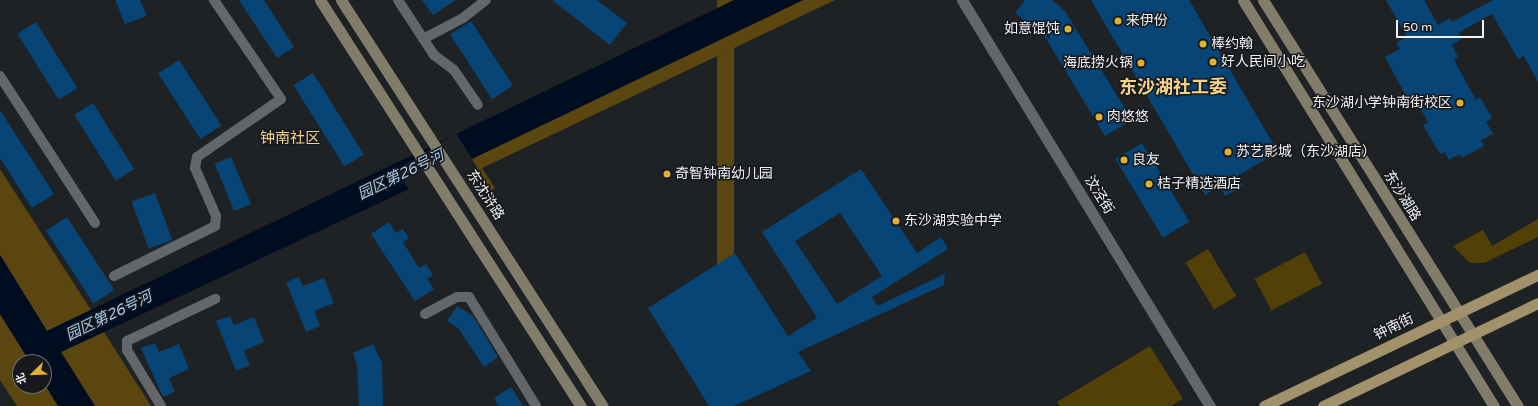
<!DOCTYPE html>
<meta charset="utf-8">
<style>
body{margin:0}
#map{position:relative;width:1538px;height:406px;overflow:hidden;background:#1f2224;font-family:"Varela Round","Noto Sans SC",sans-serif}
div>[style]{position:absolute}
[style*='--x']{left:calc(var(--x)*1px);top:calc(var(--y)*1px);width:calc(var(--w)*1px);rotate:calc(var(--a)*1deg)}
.green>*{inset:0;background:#534007;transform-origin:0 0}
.forest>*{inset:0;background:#5a460e;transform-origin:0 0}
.water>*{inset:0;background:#000c20}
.pier>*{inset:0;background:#1f2224;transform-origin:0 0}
.building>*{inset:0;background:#064575;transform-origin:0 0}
.minor>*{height:10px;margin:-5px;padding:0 5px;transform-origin:5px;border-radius:5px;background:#64676a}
.tertiary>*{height:11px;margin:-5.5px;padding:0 5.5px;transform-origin:5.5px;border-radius:5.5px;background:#64676a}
.secondary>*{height:11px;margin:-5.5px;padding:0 5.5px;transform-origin:5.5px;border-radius:5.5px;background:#827c6b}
.primary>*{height:11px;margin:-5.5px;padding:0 5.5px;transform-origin:5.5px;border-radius:5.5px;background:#a1926b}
.dots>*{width:11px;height:11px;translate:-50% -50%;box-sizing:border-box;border:2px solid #16181b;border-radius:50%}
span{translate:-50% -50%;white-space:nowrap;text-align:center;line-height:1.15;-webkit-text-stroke:3px #16181b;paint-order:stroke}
.poi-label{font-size:14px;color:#f0f1f3}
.left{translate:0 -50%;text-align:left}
.right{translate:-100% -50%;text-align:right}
.street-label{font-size:14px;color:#f0f1f3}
.neighbourhood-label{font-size:15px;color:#f3d489}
.water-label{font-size:15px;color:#a6c9ec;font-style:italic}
.district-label{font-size:18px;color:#f3d489;font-weight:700}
.north{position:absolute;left:12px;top:354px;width:40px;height:40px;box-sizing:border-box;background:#16181b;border:1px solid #6d6f71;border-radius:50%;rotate:247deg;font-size:11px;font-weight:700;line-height:16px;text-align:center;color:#f0f1f3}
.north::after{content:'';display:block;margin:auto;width:14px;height:18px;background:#deb133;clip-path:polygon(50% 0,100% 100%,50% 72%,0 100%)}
.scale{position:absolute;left:1396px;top:20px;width:88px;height:18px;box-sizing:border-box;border:2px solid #f0f1f3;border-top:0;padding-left:5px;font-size:12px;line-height:14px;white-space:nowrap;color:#f0f1f3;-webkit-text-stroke:3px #16181b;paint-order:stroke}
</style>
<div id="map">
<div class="green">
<div style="clip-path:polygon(1538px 219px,1538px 237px,1484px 263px,1470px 263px,1453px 246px,1483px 230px,1492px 246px)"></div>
<div style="left:1208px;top:249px;width:55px;height:26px;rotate:59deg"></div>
<div style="left:1305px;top:252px;width:36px;height:57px;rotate:62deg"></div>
<div style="clip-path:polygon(1150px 346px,1183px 399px,1171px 406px,1060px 406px,1057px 402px)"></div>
</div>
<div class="forest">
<div style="left:717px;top:0;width:17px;height:294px"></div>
<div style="clip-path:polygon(803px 0,835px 0,482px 168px,495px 188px,491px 190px,472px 159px)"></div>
<div style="clip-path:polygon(0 169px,91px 310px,47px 331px,0 255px)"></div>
<div style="clip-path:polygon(0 314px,30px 362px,20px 362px,20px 386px,44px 386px,44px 383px,58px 406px,17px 406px,0 380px)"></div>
<div style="clip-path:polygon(104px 332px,151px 406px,95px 406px,60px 352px)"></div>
</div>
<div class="water">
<div style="clip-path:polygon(734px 0,803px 0,409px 189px,61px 352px,95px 406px,58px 406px,44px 383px,44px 362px,30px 362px,0 314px,0 255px,47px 331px)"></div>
</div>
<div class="pier">
<div style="left:456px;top:133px;width:31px;height:70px;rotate:58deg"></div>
</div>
<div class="building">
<div style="clip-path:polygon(115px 0,140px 0,147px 16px,125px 24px)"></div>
<div style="clip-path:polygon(239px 0,264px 0,294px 47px,277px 58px)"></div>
<div style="clip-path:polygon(422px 0,456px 0,433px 15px)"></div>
<div style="clip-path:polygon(552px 0,597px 0,627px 23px,610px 45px)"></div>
<div style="clip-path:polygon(1025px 0,1052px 0,1065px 11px,1132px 120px,1105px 136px,1045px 37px,1015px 13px)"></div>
<div style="clip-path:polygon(1091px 0,1189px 0,1278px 152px,1237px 176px,1243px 186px,1225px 196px,1220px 186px,1205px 195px)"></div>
<div style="clip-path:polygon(1386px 0,1424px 0,1438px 25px,1450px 18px,1452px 22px,1493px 0,1538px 0,1538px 82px,1524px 56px,1518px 59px,1492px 14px,1458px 33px,1462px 39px,1452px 45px,1458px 57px,1454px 60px,1476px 100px,1480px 97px,1492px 118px,1486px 122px,1493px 134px,1481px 140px,1484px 146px,1462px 158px,1460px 154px,1449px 160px,1445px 152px,1440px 154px,1423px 125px,1428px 122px,1413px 95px,1407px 98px,1385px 57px,1400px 49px,1396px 43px,1407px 37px)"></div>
<div style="left:471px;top:21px;width:77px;height:25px;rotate:57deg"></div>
<div style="left:36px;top:22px;width:78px;height:22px;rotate:58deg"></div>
<div style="left:179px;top:60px;width:78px;height:25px;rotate:57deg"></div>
<div style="left:313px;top:73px;width:96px;height:23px;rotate:58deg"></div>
<div style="left:93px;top:103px;width:78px;height:22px;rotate:58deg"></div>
<div style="clip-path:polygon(0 110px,54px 194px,32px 208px,0 158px)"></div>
<div style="left:1142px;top:143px;width:92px;height:31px;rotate:59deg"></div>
<div style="left:231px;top:157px;width:51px;height:18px;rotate:67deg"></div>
<div style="clip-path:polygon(evenodd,861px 169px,917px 253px,941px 237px,948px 249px,872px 297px,877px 306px,945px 274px,944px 285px,798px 352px,811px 371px,734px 406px,709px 406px,648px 308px,735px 253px,788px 336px,817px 318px,762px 232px,861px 169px,840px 213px,882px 276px,837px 304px,795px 241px,840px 213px)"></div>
<div style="left:155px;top:193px;width:50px;height:25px;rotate:70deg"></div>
<div style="left:67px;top:217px;width:87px;height:25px;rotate:57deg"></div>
<div style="clip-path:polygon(389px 222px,396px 233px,403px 229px,409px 238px,403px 242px,419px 268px,426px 264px,433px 275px,427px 279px,434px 289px,415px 301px,371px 234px)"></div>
<div style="clip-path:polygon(299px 277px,303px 286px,324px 278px,334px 303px,314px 311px,320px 326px,306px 332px,286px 282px)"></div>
<div style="clip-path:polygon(457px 306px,473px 316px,498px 357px,484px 367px,458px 328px,447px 321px)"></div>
<div style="clip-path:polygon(230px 316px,234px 325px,254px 317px,264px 342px,244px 351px,250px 365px,236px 371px,216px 321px)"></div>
<div style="clip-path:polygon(155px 343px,159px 352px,179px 344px,189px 369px,169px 378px,175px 392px,163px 397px,141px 348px)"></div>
<div style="clip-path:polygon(373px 344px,382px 363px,383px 406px,359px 406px,357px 365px,353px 353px)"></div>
<div style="clip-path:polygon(511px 387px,523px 406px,499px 406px,494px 398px)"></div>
</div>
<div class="minor">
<div style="--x:398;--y:0;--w:66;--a:56.8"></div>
<div style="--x:434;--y:55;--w:25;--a:37"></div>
<div style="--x:454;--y:70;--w:42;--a:55.6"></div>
<div style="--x:423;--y:39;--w:45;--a:-27.7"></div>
<div style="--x:463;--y:18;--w:29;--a:-38"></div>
<div style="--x:0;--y:76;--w:175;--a:57.1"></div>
<div style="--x:114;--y:276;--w:113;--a:-26.3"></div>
<div style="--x:215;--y:226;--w:10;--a:-84"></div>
<div style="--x:216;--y:216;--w:52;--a:-113.6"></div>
<div style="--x:195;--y:168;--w:11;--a:-80"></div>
<div style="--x:197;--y:157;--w:102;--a:-34.6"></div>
<div style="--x:281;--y:99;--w:120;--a:-124.1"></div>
<div style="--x:425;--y:314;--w:36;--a:-28"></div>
<div style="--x:457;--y:297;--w:12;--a:0"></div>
<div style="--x:469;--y:297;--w:128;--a:58.4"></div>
<div style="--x:161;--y:406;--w:66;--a:-121.3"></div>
<div style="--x:127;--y:350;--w:9;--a:-90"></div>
<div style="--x:127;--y:341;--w:98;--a:-25.5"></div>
</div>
<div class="tertiary">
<div style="--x:962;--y:0;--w:476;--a:58.6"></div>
</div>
<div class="secondary">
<div style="--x:320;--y:0;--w:483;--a:57.3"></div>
<div style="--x:341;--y:0;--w:483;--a:57.2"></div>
<div style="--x:1243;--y:0;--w:477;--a:58.3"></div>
<div style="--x:1263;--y:0;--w:479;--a:57.9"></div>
</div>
<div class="primary">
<div style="--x:1264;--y:406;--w:304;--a:-25.6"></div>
<div style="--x:1323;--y:406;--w:238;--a:-25.6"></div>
</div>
<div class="dots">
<div style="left:1118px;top:21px;background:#deb133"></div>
<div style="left:1068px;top:29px;background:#deb133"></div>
<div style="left:1203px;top:44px;background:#deb133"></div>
<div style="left:1213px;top:62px;background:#deb133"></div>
<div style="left:1141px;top:63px;background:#deb133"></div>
<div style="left:1460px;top:103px;background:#deb133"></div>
<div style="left:1099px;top:117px;background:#deb133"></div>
<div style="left:1228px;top:152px;background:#deb133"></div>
<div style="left:1124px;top:160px;background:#deb133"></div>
<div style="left:667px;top:174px;background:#deb133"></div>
<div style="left:1149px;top:184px;background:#deb133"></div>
<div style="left:896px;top:221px;background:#deb133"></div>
</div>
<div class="poi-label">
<span class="left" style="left:1126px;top:21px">来伊份</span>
<span class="right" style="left:1060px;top:29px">如意馄饨</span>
<span class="left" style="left:1211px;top:44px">棒约翰</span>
<span class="left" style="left:1221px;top:62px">好人民间小吃</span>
<span class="right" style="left:1133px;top:63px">海底捞火锅</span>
<span class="right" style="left:1452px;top:103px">东沙湖小学钟南街校区</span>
<span class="left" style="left:1107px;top:117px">肉悠悠</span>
<span class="left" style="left:1236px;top:152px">苏艺影城（东沙湖店）</span>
<span class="left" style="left:1132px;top:160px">良友</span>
<span class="left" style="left:675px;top:174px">奇智钟南幼儿园</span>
<span class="left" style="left:1157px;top:184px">桔子精选酒店</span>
<span class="left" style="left:904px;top:221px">东沙湖实验中学</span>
</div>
<div class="street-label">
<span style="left:485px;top:195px;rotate:57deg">东沈浒路</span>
<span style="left:1099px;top:195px;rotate:58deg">汶泾街</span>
<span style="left:1402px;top:196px;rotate:58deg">东沙湖路</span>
<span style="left:1394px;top:327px;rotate:-26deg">钟南街</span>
</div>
<div class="neighbourhood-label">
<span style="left:290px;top:139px">钟南社区</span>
</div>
<div class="water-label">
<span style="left:401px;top:175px;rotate:-26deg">园区第26号河</span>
<span style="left:109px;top:316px;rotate:-26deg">园区第26号河</span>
</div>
<div class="district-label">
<span style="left:1173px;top:87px">东沙湖社工委</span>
</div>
<div class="north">北</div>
<div class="scale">50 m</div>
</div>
